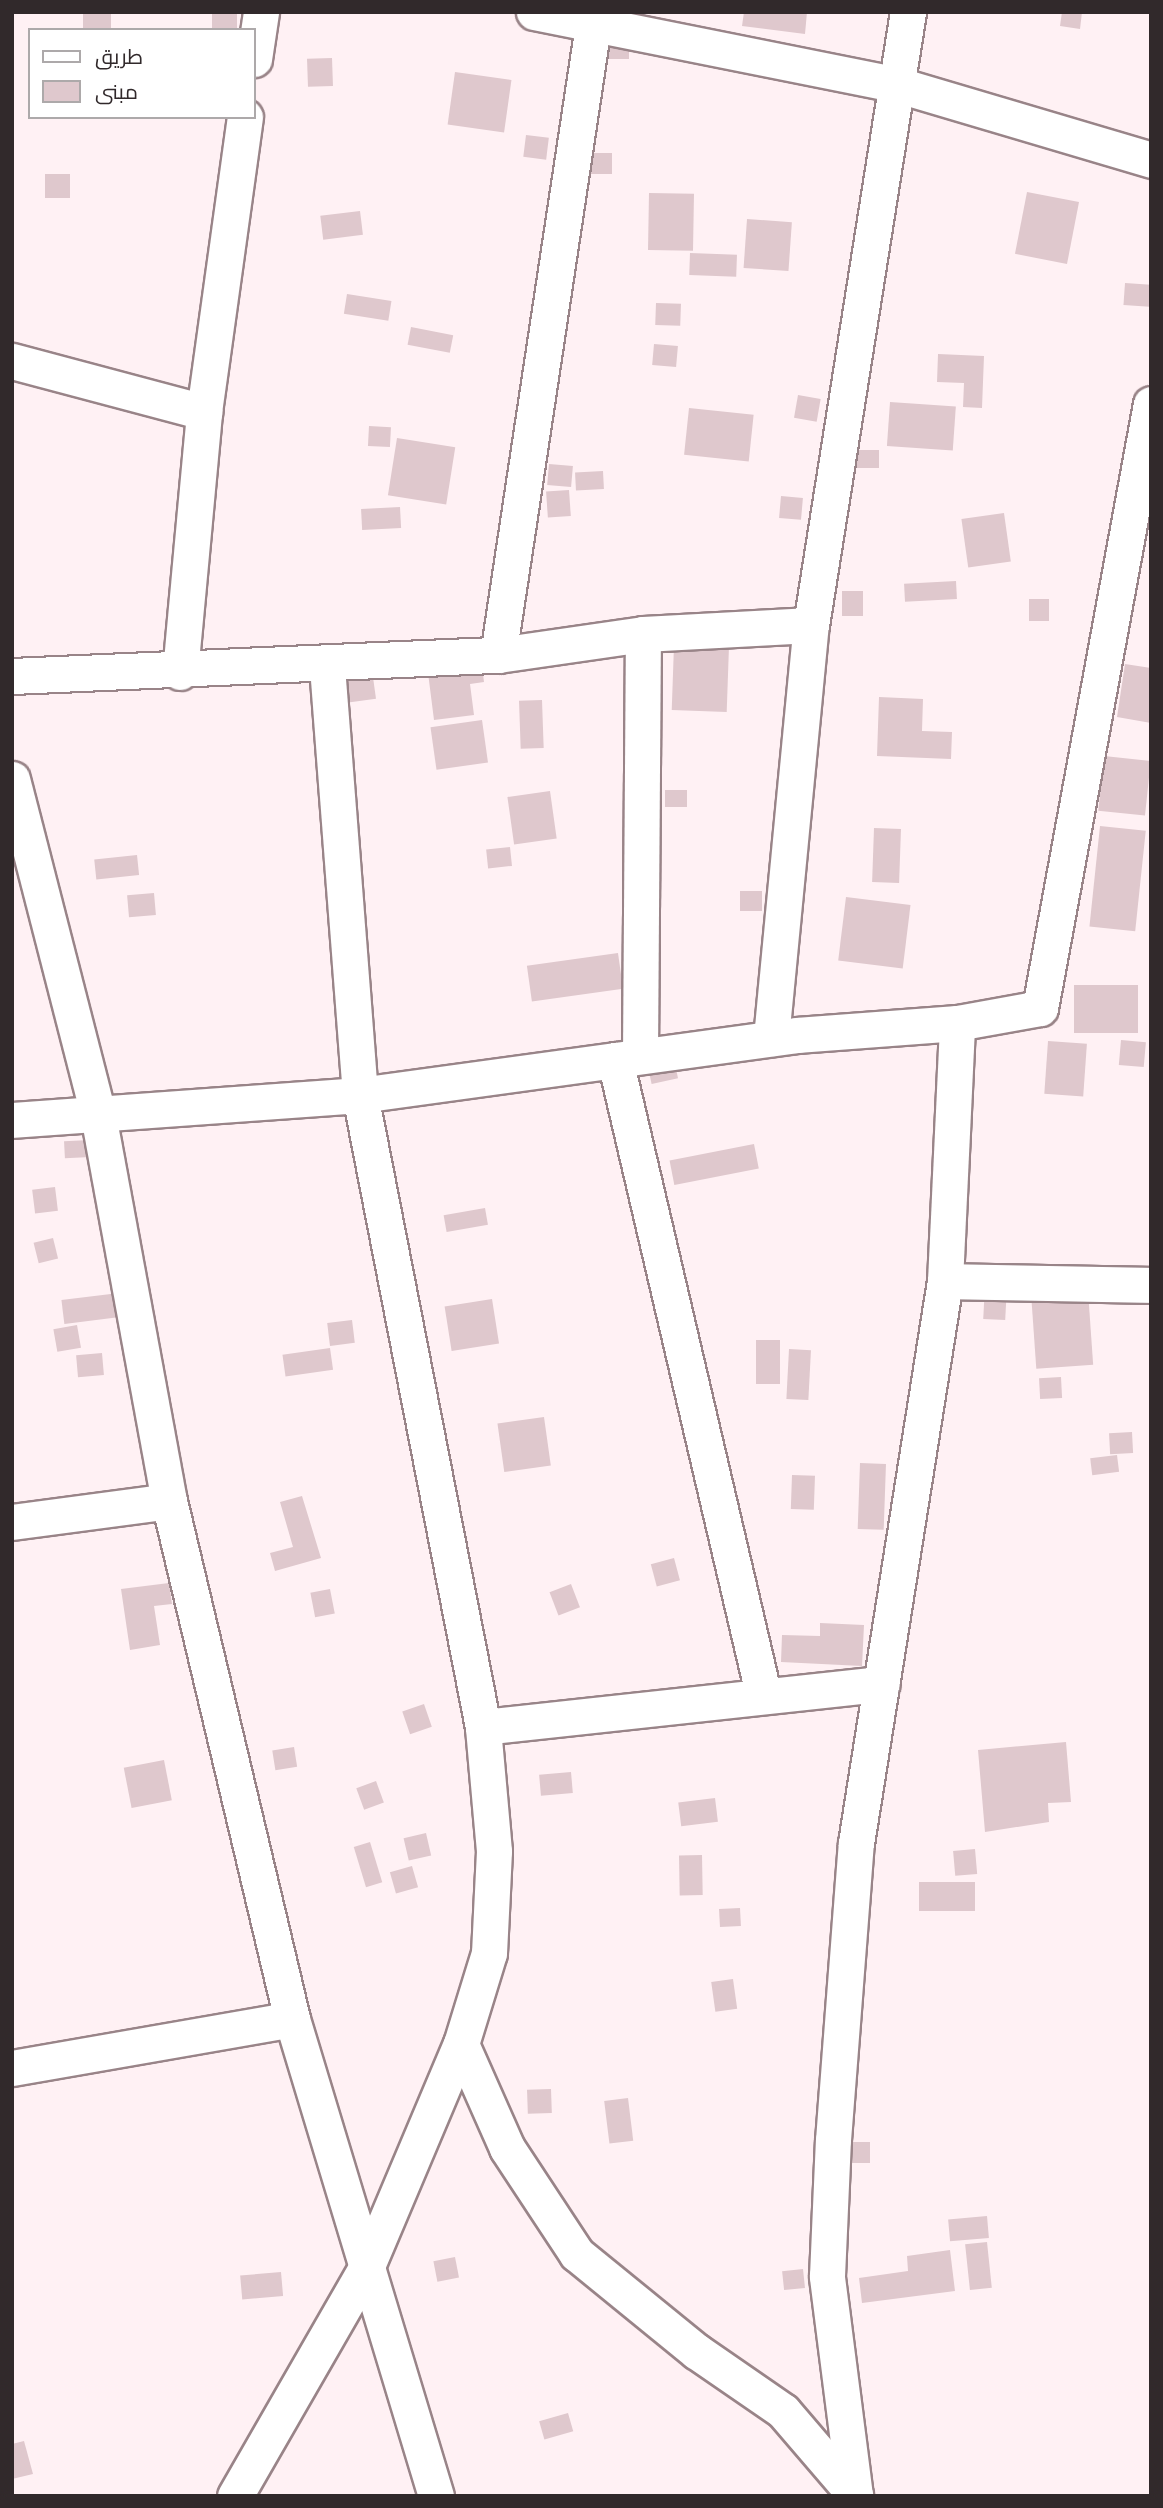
<!DOCTYPE html>
<meta charset="utf-8">
<style>
body{margin:0}
#map{position:relative;width:1163px;height:2508px;overflow:hidden;background:#fff1f4;font-family:"PT Sans Narrow",Cairo,sans-serif}
div>[style]{position:absolute}
[style*='--x']{left:calc(var(--x)*1px);top:calc(var(--y)*1px);width:calc(var(--w)*1px);rotate:calc(var(--a)*1deg)}
.building>*{inset:0;background:#dfc8cd;transform-origin:0 0}
.roads{filter:drop-shadow(2px 0 #998488) drop-shadow(-2px 0 #998488) drop-shadow(0 2px #998488) drop-shadow(0 -2px #998488)}
.minor>*{height:35px;margin:-17.5px;padding:0 17.5px;transform-origin:17.5px;border-radius:17.5px;background:#fff}
span{translate:-50% -50%;white-space:nowrap;text-align:center;line-height:1.15;-webkit-text-stroke:6px #fff;paint-order:stroke}
.frame{position:absolute;inset:0;border:14px solid #31292b;pointer-events:none}
.legend{position:absolute;left:28px;top:28px;width:228px;height:91px;box-sizing:border-box;background:#fff;border:2px solid #ada9aa;margin:0;padding:9px 12px;list-style:none;font-size:21px;color:#31292b}
.legend li{display:flex;align-items:center;gap:14px;height:35px}
.legend b{width:35px;border:2px solid #ada9aa}
</style>
<div id="map">
<div class="building">
<div style="left:83px;top:12px;width:28px;height:18px"></div>
<div style="left:212px;top:12px;width:25px;height:18px"></div>
<div style="clip-path:polygon(744px 12px,807px 12px,805px 34px,742px 26px)"></div>
<div style="clip-path:polygon(1062px 12px,1082px 12px,1080px 29px,1060px 26px)"></div>
<div style="left:606px;top:38px;width:23px;height:21px"></div>
<div style="left:332px;top:58px;width:28px;height:25px;rotate:88deg"></div>
<div style="left:455px;top:72px;width:57px;height:53px;rotate:8deg"></div>
<div style="left:526px;top:135px;width:23px;height:22px;rotate:7deg"></div>
<div style="left:612px;top:153px;width:21px;height:22px;rotate:90deg"></div>
<div style="left:70px;top:174px;width:24px;height:25px;rotate:90deg"></div>
<div style="left:1027px;top:192px;width:53px;height:63px;rotate:11deg"></div>
<div style="left:649px;top:193px;width:45px;height:57px;rotate:1deg"></div>
<div style="left:360px;top:211px;width:24px;height:40px;rotate:83deg"></div>
<div style="left:747px;top:219px;width:45px;height:49px;rotate:4deg"></div>
<div style="left:690px;top:253px;width:47px;height:22px;rotate:2deg"></div>
<div style="left:1125px;top:283px;width:26px;height:22px;rotate:4deg"></div>
<div style="left:347px;top:294px;width:45px;height:20px;rotate:9deg"></div>
<div style="left:656px;top:303px;width:25px;height:22px;rotate:2deg"></div>
<div style="left:411px;top:327px;width:43px;height:18px;rotate:11deg"></div>
<div style="left:654px;top:344px;width:24px;height:21px;rotate:5deg"></div>
<div style="clip-path:polygon(938px 354px,984px 356px,982px 408px,963px 407px,964px 383px,937px 382px)"></div>
<div style="left:798px;top:395px;width:23px;height:23px;rotate:10deg"></div>
<div style="left:890px;top:402px;width:66px;height:44px;rotate:4deg"></div>
<div style="left:689px;top:408px;width:65px;height:47px;rotate:6deg"></div>
<div style="left:369px;top:426px;width:22px;height:20px;rotate:3deg"></div>
<div style="left:397px;top:438px;width:59px;height:58px;rotate:9deg"></div>
<div style="left:856px;top:450px;width:23px;height:18px"></div>
<div style="left:549px;top:464px;width:24px;height:21px;rotate:5deg"></div>
<div style="left:603px;top:471px;width:18px;height:28px;rotate:87deg"></div>
<div style="left:569px;top:490px;width:26px;height:23px;rotate:86deg"></div>
<div style="left:781px;top:496px;width:22px;height:22px;rotate:5deg"></div>
<div style="left:400px;top:507px;width:21px;height:39px;rotate:87deg"></div>
<div style="left:1004px;top:513px;width:49px;height:43px;rotate:82deg"></div>
<div style="left:956px;top:581px;width:18px;height:52px;rotate:87deg"></div>
<div style="left:863px;top:591px;width:25px;height:21px;rotate:90deg"></div>
<div style="left:1029px;top:599px;width:20px;height:22px"></div>
<div style="left:674px;top:645px;width:55px;height:65px;rotate:2deg"></div>
<div style="clip-path:polygon(481px 658px,484px 682px,470px 684px,474px 715px,434px 720px,427px 665px)"></div>
<div style="left:371px;top:663px;width:36px;height:28px;rotate:82deg"></div>
<div style="clip-path:polygon(1125px 664px,1151px 668px,1151px 723px,1117px 717px)"></div>
<div style="clip-path:polygon(879px 697px,923px 699px,922px 731px,952px 732px,951px 759px,877px 756px)"></div>
<div style="left:542px;top:700px;width:48px;height:23px;rotate:88deg"></div>
<div style="left:482px;top:720px;width:43px;height:52px;rotate:82deg"></div>
<div style="left:1104px;top:756px;width:47px;height:55px;rotate:6deg"></div>
<div style="left:687px;top:790px;width:17px;height:22px;rotate:90deg"></div>
<div style="left:550px;top:791px;width:48px;height:43px;rotate:82deg"></div>
<div style="left:1100px;top:826px;width:46px;height:101px;rotate:6deg"></div>
<div style="left:874px;top:828px;width:27px;height:54px;rotate:2deg"></div>
<div style="left:510px;top:847px;width:19px;height:24px;rotate:84deg"></div>
<div style="left:137px;top:855px;width:20px;height:43px;rotate:84deg"></div>
<div style="left:740px;top:891px;width:22px;height:20px"></div>
<div style="left:154px;top:893px;width:22px;height:27px;rotate:85deg"></div>
<div style="left:846px;top:897px;width:65px;height:64px;rotate:7deg"></div>
<div style="left:618px;top:953px;width:36px;height:92px;rotate:82deg"></div>
<div style="left:1074px;top:985px;width:64px;height:48px"></div>
<div style="left:1121px;top:1040px;width:25px;height:25px;rotate:5deg"></div>
<div style="left:1048px;top:1041px;width:39px;height:53px;rotate:4deg"></div>
<div style="left:672px;top:1050px;width:29px;height:27px;rotate:78deg"></div>
<div style="left:90px;top:1140px;width:17px;height:26px;rotate:87deg"></div>
<div style="left:754px;top:1144px;width:25px;height:86px;rotate:79deg"></div>
<div style="left:55px;top:1187px;width:24px;height:23px;rotate:83deg"></div>
<div style="left:485px;top:1208px;width:17px;height:42px;rotate:80deg"></div>
<div style="left:53px;top:1238px;width:21px;height:20px;rotate:76deg"></div>
<div style="left:985px;top:1285px;width:22px;height:34px;rotate:3deg"></div>
<div style="left:1088px;top:1291px;width:74px;height:57px;rotate:86deg"></div>
<div style="left:119px;top:1293px;width:24px;height:58px;rotate:83deg"></div>
<div style="left:492px;top:1299px;width:45px;height:48px;rotate:81deg"></div>
<div style="left:352px;top:1320px;width:23px;height:25px;rotate:83deg"></div>
<div style="left:77px;top:1325px;width:23px;height:24px;rotate:80deg"></div>
<div style="left:756px;top:1340px;width:24px;height:44px"></div>
<div style="left:330px;top:1348px;width:22px;height:48px;rotate:82deg"></div>
<div style="left:789px;top:1349px;width:22px;height:50px;rotate:3deg"></div>
<div style="left:102px;top:1353px;width:22px;height:26px;rotate:85deg"></div>
<div style="left:1061px;top:1377px;width:21px;height:22px;rotate:87deg"></div>
<div style="left:544px;top:1417px;width:49px;height:47px;rotate:82deg"></div>
<div style="left:1132px;top:1432px;width:21px;height:23px;rotate:87deg"></div>
<div style="left:1117px;top:1455px;width:17px;height:27px;rotate:83deg"></div>
<div style="left:860px;top:1463px;width:26px;height:66px;rotate:2deg"></div>
<div style="left:792px;top:1475px;width:23px;height:34px;rotate:2deg"></div>
<div style="clip-path:polygon(302px 1496px,321px 1558px,275px 1571px,270px 1553px,293px 1547px,280px 1502px)"></div>
<div style="left:674px;top:1558px;width:23px;height:24px;rotate:75deg"></div>
<div style="clip-path:polygon(169px 1583px,172px 1604px,154px 1606px,160px 1645px,130px 1650px,121px 1589px)"></div>
<div style="left:571px;top:1584px;width:25px;height:23px;rotate:69deg"></div>
<div style="left:330px;top:1589px;width:25px;height:20px;rotate:79deg"></div>
<div style="clip-path:polygon(820px 1623px,864px 1625px,862px 1666px,781px 1662px,782px 1635px,820px 1636px)"></div>
<div style="left:424px;top:1704px;width:24px;height:23px;rotate:71deg"></div>
<div style="clip-path:polygon(1066px 1742px,1071px 1802px,1048px 1803px,1049px 1822px,985px 1832px,978px 1750px)"></div>
<div style="left:294px;top:1747px;width:20px;height:22px;rotate:81deg"></div>
<div style="left:164px;top:1760px;width:41px;height:41px;rotate:79deg"></div>
<div style="left:571px;top:1772px;width:21px;height:32px;rotate:85deg"></div>
<div style="left:376px;top:1781px;width:23px;height:21px;rotate:70deg"></div>
<div style="left:715px;top:1798px;width:24px;height:37px;rotate:83deg"></div>
<div style="left:426px;top:1833px;width:23px;height:23px;rotate:77deg"></div>
<div style="left:370px;top:1842px;width:42px;height:17px;rotate:73deg"></div>
<div style="left:975px;top:1849px;width:25px;height:22px;rotate:85deg"></div>
<div style="left:702px;top:1855px;width:40px;height:23px;rotate:89deg"></div>
<div style="left:412px;top:1866px;width:22px;height:23px;rotate:74deg"></div>
<div style="left:919px;top:1882px;width:56px;height:29px"></div>
<div style="left:740px;top:1908px;width:18px;height:21px;rotate:87deg"></div>
<div style="left:733px;top:1979px;width:30px;height:22px;rotate:82deg"></div>
<div style="left:551px;top:2089px;width:24px;height:24px;rotate:88deg"></div>
<div style="left:628px;top:2098px;width:43px;height:24px;rotate:83deg"></div>
<div style="left:870px;top:2142px;width:21px;height:21px;rotate:90deg"></div>
<div style="left:987px;top:2216px;width:22px;height:39px;rotate:85deg"></div>
<div style="left:987px;top:2242px;width:46px;height:22px;rotate:84deg"></div>
<div style="clip-path:polygon(950px 2250px,955px 2291px,862px 2303px,859px 2278px,908px 2271px,907px 2256px)"></div>
<div style="left:455px;top:2257px;width:21px;height:22px;rotate:79deg"></div>
<div style="left:803px;top:2269px;width:19px;height:21px;rotate:84deg"></div>
<div style="left:281px;top:2272px;width:24px;height:41px;rotate:85deg"></div>
<div style="left:568px;top:2413px;width:19px;height:30px;rotate:74deg"></div>
<div style="clip-path:polygon(24px 2441px,33px 2474px,12px 2479px,12px 2444px)"></div>
</div>
<div class="roads">
<div class="minor">
<div style="--x:534;--y:12;--w:368;--a:11.3"></div>
<div style="--x:895;--y:84;--w:267;--a:16.5"></div>
<div style="--x:254;--y:59;--w:48;--a:-81.5"></div>
<div style="--x:12;--y:361;--w:199;--a:14.9"></div>
<div style="--x:498;--y:655;--w:650;--a:-81.42"></div>
<div style="--x:180;--y:672;--w:261;--a:-84.7"></div>
<div style="--x:204;--y:412;--w:298;--a:-82.1"></div>
<div style="--x:12;--y:676;--w:486;--a:-2.5"></div>
<div style="--x:498;--y:655;--w:147;--a:-8.2"></div>
<div style="--x:643;--y:634;--w:168;--a:-3.1"></div>
<div style="--x:12;--y:779;--w:341;--a:75.6"></div>
<div style="--x:97;--y:1109;--w:399;--a:79.6"></div>
<div style="--x:169;--y:1501;--w:532;--a:76.64"></div>
<div style="--x:292;--y:2019;--w:498;--a:73.2"></div>
<div style="--x:771;--y:1038;--w:415;--a:-84.5"></div>
<div style="--x:811;--y:625;--w:621;--a:-81.01"></div>
<div style="--x:640;--y:1056;--w:422;--a:-89.6"></div>
<div style="--x:615;--y:1060;--w:650;--a:76.84"></div>
<div style="--x:12;--y:1120;--w:349;--a:-4.1"></div>
<div style="--x:360;--y:1095;--w:441;--a:-7.8"></div>
<div style="--x:797;--y:1035;--w:160;--a:-4.3"></div>
<div style="--x:945;--y:1281;--w:206;--a:1.1"></div>
<div style="--x:12;--y:1522;--w:158;--a:-7.6"></div>
<div style="--x:483;--y:1727;--w:401;--a:-6.2"></div>
<div style="--x:461;--y:2044;--w:114;--a:66.1"></div>
<div style="--x:507;--y:2148;--w:127;--a:56.6"></div>
<div style="--x:577;--y:2254;--w:154;--a:39.2"></div>
<div style="--x:696;--y:2351;--w:106;--a:34.6"></div>
<div style="--x:783;--y:2411;--w:111;--a:49.4"></div>
<div style="--x:12;--y:2068;--w:284;--a:-9.9"></div>
<div style="--x:235;--y:2496;--w:265;--a:-60.1"></div>
<div style="--x:367;--y:2266;--w:241;--a:-67.1"></div>
<div style="--x:461;--y:2044;--w:95;--a:-72.9"></div>
<div style="--x:489;--y:1953;--w:102;--a:-87.2"></div>
<div style="--x:494;--y:1851;--w:124;--a:-95.1"></div>
<div style="--x:483;--y:1727;--w:644;--a:-101.01"></div>
<div style="--x:360;--y:1095;--w:432;--a:-94.4"></div>
<div style="--x:855;--y:2496;--w:222;--a:-97.3"></div>
<div style="--x:827;--y:2276;--w:136;--a:-87.5"></div>
<div style="--x:833;--y:2140;--w:298;--a:-85.6"></div>
<div style="--x:856;--y:1843;--w:569;--a:-81"></div>
<div style="--x:945;--y:1281;--w:258;--a:-87.3"></div>
<div style="--x:957;--y:1023;--w:84;--a:-10.2"></div>
<div style="--x:1040;--y:1008;--w:614;--a:-79.59"></div>
</div>
</div>
<div class="frame"></div>
<ul class="legend">
<li><b style="height:9px;background:#fff"></b>طريق</li>
<li><b style="height:19px;background:#dfc8cd"></b>مبنى</li>
</ul>
</div>
